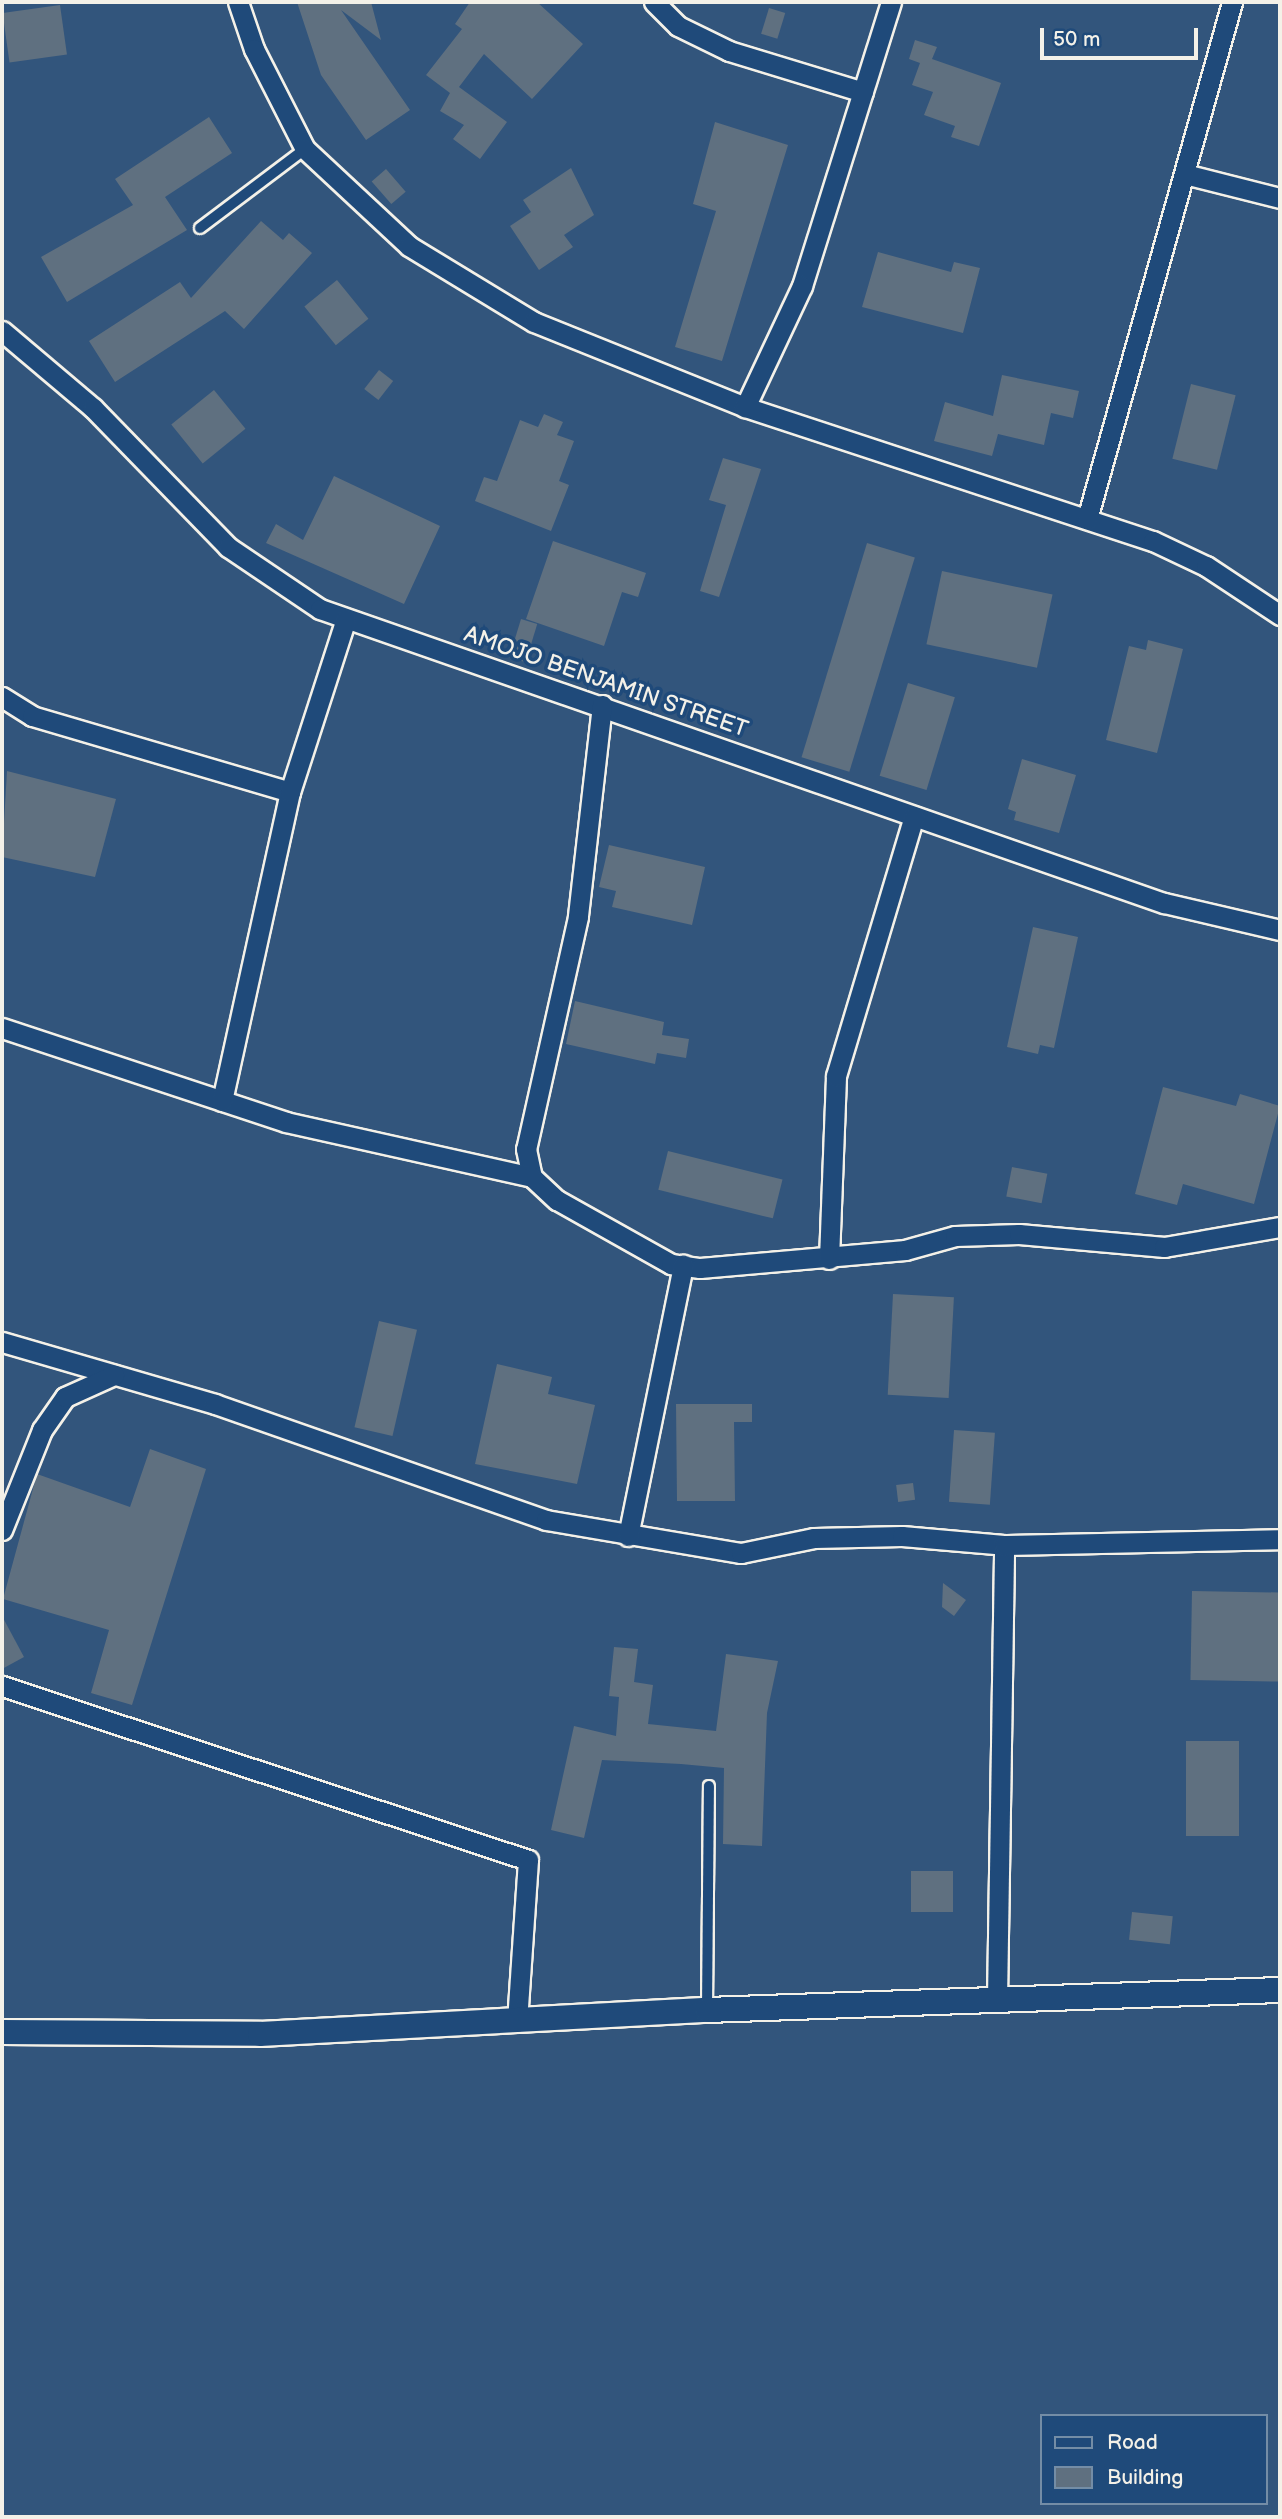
<!DOCTYPE html>
<style>
body{margin:0}
#map{position:relative;width:1282px;height:2519px;overflow:hidden;background:#32557c;font-family:"Balsamiq Sans",sans-serif}
div>[style]{position:absolute}
[style*='--x']{left:calc(var(--x)*1px);top:calc(var(--y)*1px);width:calc(var(--w)*1px);rotate:calc(var(--a)*1deg)}
.building>*{inset:0;background:#5f7080;transform-origin:0 0}
.roads{filter:drop-shadow(2px 0 #f4f1e8) drop-shadow(-2px 0 #f4f1e8) drop-shadow(0 2px #f4f1e8) drop-shadow(0 -2px #f4f1e8)}
.service>*{height:10px;margin:-5px;padding:0 5px;transform-origin:5px;border-radius:5px;background:#1f4a7a}
.minor>*{height:19px;margin:-9.5px;padding:0 9.5px;transform-origin:9.5px;border-radius:9.5px;background:#1f4a7a}
.tertiary>*{height:24px;margin:-12px;padding:0 12px;transform-origin:12px;border-radius:12px;background:#1f4a7a}
span{translate:-50% -50%;white-space:nowrap;text-align:center;line-height:1.15;-webkit-text-stroke:7px #1f4a7a;paint-order:stroke}
.street-label{font-size:23px;color:#f4f1e8}
.frame{position:absolute;inset:0;border:4px solid #f4f1e8;pointer-events:none}
.legend{position:absolute;left:1040px;top:2414px;width:228px;height:91px;box-sizing:border-box;background:#1f4a7a;border:2px solid #748da6;margin:0;padding:9px 12px;list-style:none;font-size:21px;color:#f4f1e8}
.legend li{display:flex;align-items:center;gap:14px;height:35px}
.legend b{width:35px;border:2px solid #748da6}
.scale{position:absolute;left:1040px;top:28px;width:158px;height:32px;box-sizing:border-box;border:4px solid #f4f1e8;border-top:0;padding-left:9px;font-size:21px;line-height:24px;white-space:nowrap;color:#f4f1e8;-webkit-text-stroke:5px #1f4a7a;paint-order:stroke}
</style>
<div id="map">
<div class="building">
<div style="clip-path:polygon(297px 2px,371px 2px,381px 40px,341px 10px,410px 110px,366px 140px,321px 75px)"></div>
<div style="clip-path:polygon(470px 2px,537px 2px,583px 44px,532px 99px,484px 54px,459px 87px,507px 122px,480px 159px,453px 139px,464px 125px,440px 111px,450px 93px,426px 75px,462px 29px,455px 24px)"></div>
<div style="left:60px;top:5px;width:50px;height:58px;rotate:82deg"></div>
<div style="left:769px;top:8px;width:17px;height:27px;rotate:17deg"></div>
<div style="clip-path:polygon(915px 40px,937px 47px,932px 59px,1001px 83px,979px 146px,951px 137px,955px 126px,924px 115px,933px 92px,912px 85px,920px 63px,909px 59px)"></div>
<div style="clip-path:polygon(209px 117px,232px 153px,165px 197px,187px 230px,67px 302px,41px 257px,133px 205px,115px 179px)"></div>
<div style="clip-path:polygon(715px 122px,788px 145px,722px 361px,675px 347px,716px 211px,693px 204px)"></div>
<div style="clip-path:polygon(571px 168px,594px 215px,564px 235px,573px 247px,539px 270px,510px 226px,531px 212px,523px 200px)"></div>
<div style="left:386px;top:169px;width:30px;height:19px;rotate:49deg"></div>
<div style="clip-path:polygon(261px 221px,283px 240px,289px 233px,312px 253px,244px 329px,225px 311px,115px 382px,89px 341px,180px 282px,191px 298px)"></div>
<div style="clip-path:polygon(878px 252px,951px 272px,954px 262px,980px 268px,963px 333px,862px 307px)"></div>
<div style="left:337px;top:280px;width:50px;height:42px;rotate:51deg"></div>
<div style="left:379px;top:370px;width:18px;height:24px;rotate:38deg"></div>
<div style="clip-path:polygon(1002px 375px,1079px 391px,1073px 418px,1051px 413px,1044px 445px,998px 434px,992px 456px,934px 441px,945px 402px,993px 416px)"></div>
<div style="left:1191px;top:384px;width:46px;height:77px;rotate:14deg"></div>
<div style="left:214px;top:390px;width:50px;height:55px;rotate:51deg"></div>
<div style="clip-path:polygon(544px 414px,563px 422px,557px 435px,574px 441px,559px 481px,569px 485px,551px 531px,475px 501px,484px 477px,497px 481px,520px 420px,538px 427px)"></div>
<div style="clip-path:polygon(723px 458px,761px 469px,719px 597px,700px 591px,726px 505px,709px 500px)"></div>
<div style="clip-path:polygon(334px 476px,440px 526px,404px 604px,266px 543px,276px 524px,303px 540px)"></div>
<div style="clip-path:polygon(553px 541px,646px 573px,638px 597px,622px 592px,604px 646px,526px 619px)"></div>
<div style="left:867px;top:543px;width:50px;height:224px;rotate:17deg"></div>
<div style="left:942px;top:571px;width:113px;height:75px;rotate:12deg"></div>
<div style="left:521px;top:619px;width:17px;height:40px;rotate:17deg"></div>
<div style="clip-path:polygon(1148px 640px,1183px 649px,1157px 753px,1106px 740px,1129px 646px,1146px 650px)"></div>
<div style="left:908px;top:683px;width:49px;height:97px;rotate:17deg"></div>
<div style="clip-path:polygon(1022px 759px,1076px 775px,1059px 833px,1014px 820px,1016px 812px,1008px 809px)"></div>
<div style="clip-path:polygon(7px 771px,116px 799px,95px 877px,2px 857px)"></div>
<div style="clip-path:polygon(609px 845px,705px 867px,692px 925px,612px 907px,616px 891px,599px 887px)"></div>
<div style="clip-path:polygon(1033px 927px,1078px 937px,1054px 1048px,1040px 1045px,1038px 1054px,1007px 1047px)"></div>
<div style="clip-path:polygon(575px 1001px,664px 1022px,662px 1035px,689px 1039px,686px 1058px,657px 1053px,655px 1064px,566px 1044px)"></div>
<div style="clip-path:polygon(1163px 1087px,1236px 1106px,1240px 1094px,1280px 1106px,1254px 1204px,1183px 1184px,1177px 1205px,1135px 1194px)"></div>
<div style="left:668px;top:1151px;width:118px;height:40px;rotate:14deg"></div>
<div style="left:1012px;top:1167px;width:36px;height:30px;rotate:11deg"></div>
<div style="left:893px;top:1294px;width:61px;height:101px;rotate:3deg"></div>
<div style="left:379px;top:1321px;width:39px;height:109px;rotate:13deg"></div>
<div style="clip-path:polygon(497px 1364px,552px 1377px,548px 1394px,595px 1405px,577px 1484px,475px 1464px)"></div>
<div style="clip-path:polygon(676px 1404px,752px 1404px,752px 1422px,734px 1422px,735px 1501px,677px 1501px)"></div>
<div style="left:954px;top:1430px;width:41px;height:72px;rotate:4deg"></div>
<div style="clip-path:polygon(150px 1449px,206px 1469px,132px 1705px,91px 1693px,109px 1630px,3px 1599px,37px 1474px,130px 1507px)"></div>
<div style="left:913px;top:1483px;width:17px;height:17px;rotate:83deg"></div>
<div style="clip-path:polygon(943px 1583px,966px 1600px,954px 1616px,942px 1607px)"></div>
<div style="left:1192px;top:1591px;width:88px;height:89px;rotate:1deg"></div>
<div style="clip-path:polygon(2px 1616px,24px 1657px,2px 1669px)"></div>
<div style="clip-path:polygon(614px 1647px,638px 1649px,634px 1682px,653px 1685px,648px 1724px,716px 1731px,726px 1654px,778px 1661px,767px 1713px,762px 1846px,723px 1844px,724px 1768px,681px 1764px,602px 1760px,584px 1838px,551px 1830px,574px 1726px,616px 1736px,619px 1697px,609px 1696px)"></div>
<div style="left:1186px;top:1741px;width:53px;height:95px"></div>
<div style="left:911px;top:1871px;width:42px;height:41px"></div>
<div style="left:1132px;top:1912px;width:41px;height:28px;rotate:6deg"></div>
</div>
<div class="roads">
<div class="service">
<div style="--x:200;--y:228;--w:131;--a:-37"></div>
<div style="--x:707;--y:2009;--w:223;--a:-89.5"></div>
</div>
<div class="minor">
<div style="--x:238;--y:2;--w:50;--a:71.2"></div>
<div style="--x:254;--y:49;--w:112;--a:63"></div>
<div style="--x:305;--y:149;--w:142;--a:43"></div>
<div style="--x:409;--y:246;--w:146;--a:31.3"></div>
<div style="--x:534;--y:322;--w:227;--a:21.9"></div>
<div style="--x:654;--y:2;--w:34;--a:45"></div>
<div style="--x:678;--y:26;--w:57;--a:26.1"></div>
<div style="--x:729;--y:51;--w:140;--a:17"></div>
<div style="--x:891;--y:2;--w:298;--a:107.4"></div>
<div style="--x:802;--y:286;--w:134;--a:115.2"></div>
<div style="--x:745;--y:407;--w:429;--a:18.2"></div>
<div style="--x:1153;--y:541;--w:59;--a:25.3"></div>
<div style="--x:1206;--y:566;--w:89;--a:33.5"></div>
<div style="--x:1185;--y:174;--w:98;--a:14.2"></div>
<div style="--x:2;--y:331;--w:119;--a:40.2"></div>
<div style="--x:93;--y:408;--w:194;--a:45.8"></div>
<div style="--x:228;--y:547;--w:111;--a:34"></div>
<div style="--x:320;--y:609;--w:894;--a:19.21"></div>
<div style="--x:1164;--y:903;--w:119;--a:13.1"></div>
<div style="--x:1087;--y:519;--w:537;--a:-74.33"></div>
<div style="--x:2;--y:697;--w:36;--a:32"></div>
<div style="--x:32;--y:716;--w:269;--a:16.4"></div>
<div style="--x:602;--y:705;--w:213;--a:96.5"></div>
<div style="--x:578;--y:917;--w:238;--a:102.6"></div>
<div style="--x:526;--y:1149;--w:29;--a:78"></div>
<div style="--x:532;--y:1177;--w:34;--a:43"></div>
<div style="--x:557;--y:1200;--w:131;--a:29.3"></div>
<div style="--x:671;--y:1264;--w:29;--a:8"></div>
<div style="--x:700;--y:1268;--w:206;--a:-5"></div>
<div style="--x:905;--y:1250;--w:52;--a:-15.6"></div>
<div style="--x:955;--y:1236;--w:64;--a:-1.8"></div>
<div style="--x:1019;--y:1234;--w:146;--a:5.1"></div>
<div style="--x:1164;--y:1247;--w:118;--a:-9.8"></div>
<div style="--x:2;--y:1028;--w:299;--a:18.3"></div>
<div style="--x:286;--y:1122;--w:252;--a:12.6"></div>
<div style="--x:222;--y:1101;--w:316;--a:-77.6"></div>
<div style="--x:290;--y:792;--w:182;--a:-72.1"></div>
<div style="--x:829;--y:1259;--w:183;--a:-87.8"></div>
<div style="--x:836;--y:1076;--w:271;--a:-73.3"></div>
<div style="--x:2;--y:1342;--w:222;--a:16.2"></div>
<div style="--x:215;--y:1404;--w:351;--a:19.3"></div>
<div style="--x:546;--y:1520;--w:198;--a:9.6"></div>
<div style="--x:741;--y:1553;--w:75;--a:-11.6"></div>
<div style="--x:814;--y:1538;--w:88;--a:-1.3"></div>
<div style="--x:902;--y:1536;--w:102;--a:5"></div>
<div style="--x:2;--y:1530;--w:108;--a:-68.2"></div>
<div style="--x:42;--y:1430;--w:40;--a:-55.1"></div>
<div style="--x:65;--y:1397;--w:54;--a:-24.2"></div>
<div style="--x:628;--y:1536;--w:277;--a:-78.5"></div>
<div style="--x:2;--y:1686;--w:554;--a:18.3"></div>
<div style="--x:528;--y:1860;--w:162;--a:93.9"></div>
<div style="--x:997;--y:2000;--w:455;--a:-89.1"></div>
<div style="--x:1004;--y:1545;--w:276;--a:-1.2"></div>
</div>
<div class="tertiary">
<div style="--x:2;--y:2032;--w:258;--a:0.4"></div>
<div style="--x:260;--y:2034;--w:448;--a:-3.1"></div>
<div style="--x:707;--y:2010;--w:573;--a:-2"></div>
</div>
</div>
<div class="street-label">
<span style="left:606px;top:682px;rotate:19deg">AMOJO BENJAMIN STREET</span>
</div>
<div class="frame"></div>
<ul class="legend">
<li><b style="height:9px;background:#1f4a7a"></b>Road</li>
<li><b style="height:19px;background:#5f7080"></b>Building</li>
</ul>
<div class="scale">50 m</div>
</div>
